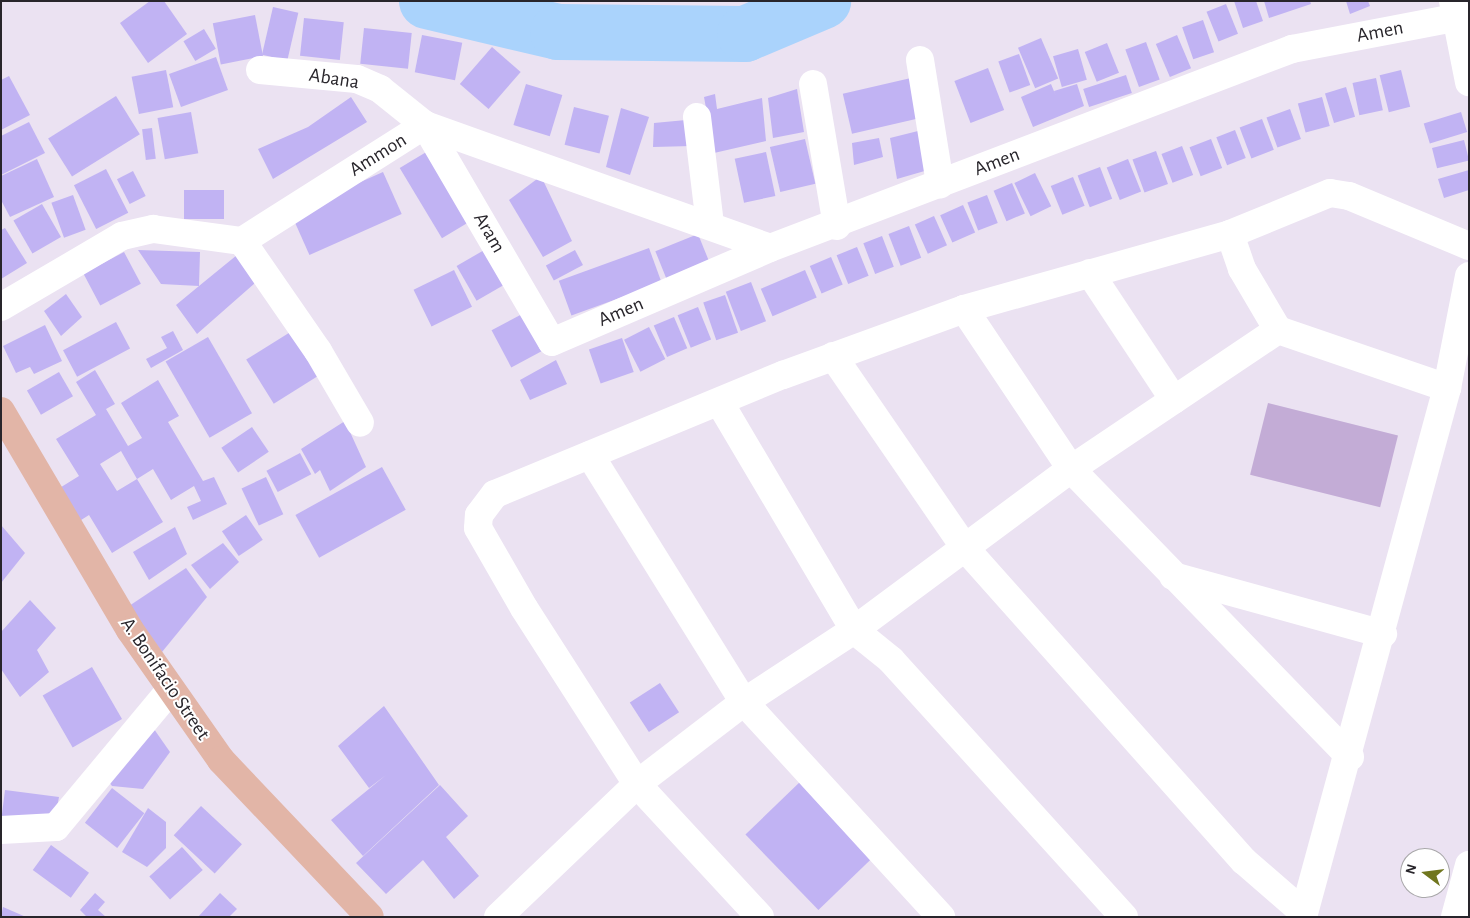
<!DOCTYPE html>
<style>
body{margin:0}
#map{position:relative;width:1470px;height:918px;overflow:hidden;background:#ebe2f2;font-family:"Alegreya Sans",sans-serif}
div>[style]{position:absolute}
[style*='--x']{left:calc(var(--x)*1px);top:calc(var(--y)*1px);width:calc(var(--w)*1px);rotate:calc(var(--a)*1deg)}
.green>*{inset:0;background:#c3acd6;transform-origin:0 0}
.river>*{height:56px;margin:-28px;padding:0 28px;transform-origin:28px;border-radius:28px;background:#aad3fc}
.building>*{inset:0;background:#c1b3f3;transform-origin:0 0}
.minor>*{height:28px;margin:-14px;padding:0 14px;transform-origin:14px;border-radius:14px;background:#fff}
.major>*{height:28px;margin:-14px;padding:0 14px;transform-origin:14px;border-radius:14px;background:#e2b5a7}
span{translate:-50% -50%;white-space:nowrap;text-align:center;line-height:1.15;-webkit-text-stroke:4px #fff;paint-order:stroke}
.street-label{font-size:20px;color:#28252b}
.frame{position:absolute;inset:0;border:2px solid #28252b;pointer-events:none}
.north{position:absolute;left:1400px;top:848px;width:50px;height:50px;box-sizing:border-box;background:#fff;border:1px solid #a9a8aa;border-radius:50%;rotate:285deg;font-size:14px;font-weight:700;line-height:20px;text-align:center;color:#28252b}
.north::after{content:'';display:block;margin:auto;width:18px;height:22px;background:#70761e;clip-path:polygon(50% 0,100% 100%,50% 72%,0 100%)}
</style>
<div id="map">
<div class="green">
<div style="left:1268px;top:403px;width:134px;height:74px;rotate:14deg"></div>
</div>
<div class="river">
<div style="--x:427;--y:1;--w:135;--a:13.3"></div>
<div style="--x:558;--y:32;--w:187;--a:0.6"></div>
<div style="--x:745;--y:34;--w:85;--a:-22.9"></div>
</div>
<div class="building">
<div style="clip-path:polygon(150px 1px,164px 1px,187px 34px,148px 63px,120px 23px)"></div>
<div style="clip-path:polygon(1234px 1px,1256px 1px,1263px 21px,1243px 28px)"></div>
<div style="clip-path:polygon(1264px 1px,1310px 1px,1311px 4px,1269px 18px)"></div>
<div style="clip-path:polygon(1346px 1px,1368px 1px,1370px 6px,1350px 14px)"></div>
<div style="left:1226px;top:4px;width:32px;height:21px;rotate:68deg"></div>
<div style="left:273px;top:7px;width:26px;height:49px;rotate:13deg"></div>
<div style="left:255px;top:15px;width:42px;height:43px;rotate:79deg"></div>
<div style="left:304px;top:18px;width:40px;height:38px;rotate:6deg"></div>
<div style="left:1203px;top:20px;width:34px;height:22px;rotate:71deg"></div>
<div style="left:364px;top:28px;width:48px;height:36px;rotate:6deg"></div>
<div style="left:204px;top:29px;width:23px;height:24px;rotate:59deg"></div>
<div style="left:422px;top:35px;width:41px;height:38px;rotate:11deg"></div>
<div style="left:1177px;top:35px;width:36px;height:23px;rotate:67deg"></div>
<div style="left:1041px;top:38px;width:44px;height:25px;rotate:67deg"></div>
<div style="left:1146px;top:42px;width:40px;height:22px;rotate:70deg"></div>
<div style="left:1107px;top:43px;width:32px;height:24px;rotate:68deg"></div>
<div style="left:492px;top:47px;width:38px;height:49px;rotate:41deg"></div>
<div style="left:1078px;top:49px;width:32px;height:26px;rotate:74deg"></div>
<div style="left:1019px;top:54px;width:33px;height:22px;rotate:70deg"></div>
<div style="left:216px;top:57px;width:35px;height:50px;rotate:70deg"></div>
<div style="left:988px;top:68px;width:45px;height:36px;rotate:69deg"></div>
<div style="left:166px;top:70px;width:38px;height:35px;rotate:79deg"></div>
<div style="left:1401px;top:70px;width:38px;height:22px;rotate:76deg"></div>
<div style="left:1126px;top:75px;width:19px;height:45px;rotate:72deg"></div>
<div style="clip-path:polygon(9px 76px,30px 115px,1px 130px,1px 80px)"></div>
<div style="left:911px;top:78px;width:41px;height:70px;rotate:77deg"></div>
<div style="left:1376px;top:78px;width:33px;height:24px;rotate:78deg"></div>
<div style="left:526px;top:84px;width:38px;height:43px;rotate:17deg"></div>
<div style="clip-path:polygon(1051px 84px,1056px 96px,1054px 91px,1077px 84px,1084px 106px,1033px 127px,1021px 97px)"></div>
<div style="left:1346px;top:87px;width:31px;height:22px;rotate:73deg"></div>
<div style="clip-path:polygon(797px 89px,804px 132px,773px 138px,768px 98px)"></div>
<div style="clip-path:polygon(715px 94px,717px 109px,762px 98px,766px 141px,714px 153px,704px 97px)"></div>
<div style="left:116px;top:96px;width:45px;height:80px;rotate:58deg"></div>
<div style="clip-path:polygon(351px 97px,367px 122px,273px 179px,258px 149px,308px 127px)"></div>
<div style="left:1322px;top:97px;width:30px;height:25px;rotate:75deg"></div>
<div style="left:574px;top:107px;width:36px;height:39px;rotate:14deg"></div>
<div style="clip-path:polygon(621px 108px,649px 117px,630px 175px,606px 167px)"></div>
<div style="left:1290px;top:109px;width:32px;height:25px;rotate:70deg"></div>
<div style="left:191px;top:112px;width:42px;height:34px;rotate:80deg"></div>
<div style="left:1461px;top:112px;width:21px;height:39px;rotate:73deg"></div>
<div style="left:1262px;top:119px;width:33px;height:24px;rotate:69deg"></div>
<div style="clip-path:polygon(686px 120px,692px 146px,653px 147px,654px 123px)"></div>
<div style="clip-path:polygon(29px 122px,45px 153px,1px 175px,1px 136px)"></div>
<div style="left:152px;top:128px;width:31px;height:10px;rotate:83deg"></div>
<div style="clip-path:polygon(922px 130px,928px 170px,897px 179px,890px 138px)"></div>
<div style="left:1235px;top:130px;width:30px;height:20px;rotate:69deg"></div>
<div style="clip-path:polygon(879px 138px,883px 157px,854px 165px,852px 143px)"></div>
<div style="left:805px;top:139px;width:46px;height:36px;rotate:77deg"></div>
<div style="left:1211px;top:139px;width:31px;height:23px;rotate:69deg"></div>
<div style="left:1464px;top:140px;width:21px;height:33px;rotate:76deg"></div>
<div style="left:1182px;top:146px;width:31px;height:22px;rotate:69deg"></div>
<div style="left:428px;top:151px;width:82px;height:33px;rotate:59deg"></div>
<div style="left:1156px;top:151px;width:35px;height:25px;rotate:70deg"></div>
<div style="left:766px;top:152px;width:45px;height:32px;rotate:78deg"></div>
<div style="clip-path:polygon(37px 159px,54px 197px,10px 217px,1px 200px,1px 176px)"></div>
<div style="left:1128px;top:159px;width:35px;height:23px;rotate:68deg"></div>
<div style="left:1100px;top:167px;width:34px;height:24px;rotate:69deg"></div>
<div style="left:106px;top:169px;width:49px;height:36px;rotate:63deg"></div>
<div style="clip-path:polygon(1469px 170px,1469px 190px,1444px 198px,1438px 179px)"></div>
<div style="left:133px;top:171px;width:28px;height:18px;rotate:63deg"></div>
<div style="left:383px;top:172px;width:46px;height:101px;rotate:66deg"></div>
<div style="left:1035px;top:173px;width:37px;height:23px;rotate:64deg"></div>
<div style="clip-path:polygon(541px 176px,572px 241px,543px 257px,509px 200px)"></div>
<div style="left:1073px;top:177px;width:31px;height:24px;rotate:68deg"></div>
<div style="left:1012px;top:183px;width:33px;height:20px;rotate:67deg"></div>
<div style="left:184px;top:190px;width:40px;height:29px"></div>
<div style="left:73px;top:195px;width:37px;height:23px;rotate:70deg"></div>
<div style="left:987px;top:195px;width:30px;height:21px;rotate:69deg"></div>
<div style="left:42px;top:204px;width:38px;height:33px;rotate:60deg"></div>
<div style="left:963px;top:205px;width:30px;height:25px;rotate:66deg"></div>
<div style="left:934px;top:216px;width:32px;height:21px;rotate:66deg"></div>
<div style="left:909px;top:226px;width:34px;height:22px;rotate:69deg"></div>
<div style="clip-path:polygon(5px 228px,27px 263px,1px 279px,1px 230px)"></div>
<div style="left:698px;top:234px;width:31px;height:46px;rotate:68deg"></div>
<div style="left:882px;top:236px;width:33px;height:20px;rotate:69deg"></div>
<div style="left:857px;top:247px;width:31px;height:22px;rotate:68deg"></div>
<div style="left:649px;top:248px;width:37px;height:96px;rotate:70deg"></div>
<div style="left:486px;top:249px;width:40px;height:34px;rotate:60deg"></div>
<div style="clip-path:polygon(138px 250px,200px 252px,199px 286px,237px 255px,255px 283px,197px 334px,176px 305px,199px 286px,161px 284px)"></div>
<div style="left:575px;top:250px;width:17px;height:33px;rotate:62deg"></div>
<div style="left:124px;top:252px;width:36px;height:46px;rotate:62deg"></div>
<div style="left:831px;top:257px;width:30px;height:23px;rotate:67deg"></div>
<div style="left:454px;top:270px;width:41px;height:45px;rotate:64deg"></div>
<div style="left:805px;top:270px;width:30px;height:48px;rotate:67deg"></div>
<div style="left:751px;top:282px;width:42px;height:27px;rotate:69deg"></div>
<div style="clip-path:polygon(66px 294px,82px 317px,61px 336px,44px 311px)"></div>
<div style="left:725px;top:295px;width:40px;height:23px;rotate:71deg"></div>
<div style="left:698px;top:307px;width:35px;height:22px;rotate:68deg"></div>
<div style="left:526px;top:312px;width:42px;height:39px;rotate:62deg"></div>
<div style="left:674px;top:317px;width:34px;height:22px;rotate:67deg"></div>
<div style="left:116px;top:322px;width:30px;height:60px;rotate:62deg"></div>
<div style="clip-path:polygon(45px 325px,62px 361px,34px 374px,30px 367px,16px 373px,3px 346px)"></div>
<div style="left:649px;top:327px;width:36px;height:28px;rotate:63deg"></div>
<div style="clip-path:polygon(173px 331px,183px 350px,151px 368px,146px 359px,167px 348px,161px 337px)"></div>
<div style="left:292px;top:331px;width:52px;height:54px;rotate:58deg"></div>
<div style="left:208px;top:337px;width:88px;height:49px;rotate:60deg"></div>
<div style="left:622px;top:338px;width:36px;height:35px;rotate:71deg"></div>
<div style="clip-path:polygon(556px 360px,567px 384px,530px 400px,520px 380px)"></div>
<div style="clip-path:polygon(95px 370px,115px 404px,106px 409px,128px 446px,142px 438px,121px 403px,158px 380px,179px 416px,168px 422px,203px 481px,214px 477px,227px 504px,193px 520px,187px 507px,201px 501px,194px 486px,171px 500px,153px 469px,137px 479px,121px 451px,100px 464px,117px 491px,137px 479px,163px 522px,112px 553px,89px 515px,78px 522px,58px 489px,79px 476px,56px 439px,96px 415px,76px 382px)"></div>
<div style="left:59px;top:372px;width:28px;height:37px;rotate:60deg"></div>
<div style="clip-path:polygon(345px 421px,366px 467px,330px 491px,320px 470px,315px 474px,301px 449px)"></div>
<div style="left:252px;top:427px;width:30px;height:37px;rotate:56deg"></div>
<div style="left:300px;top:453px;width:24px;height:38px;rotate:62deg"></div>
<div style="left:382px;top:467px;width:49px;height:99px;rotate:61deg"></div>
<div style="left:266px;top:477px;width:41px;height:27px;rotate:65deg"></div>
<div style="left:246px;top:515px;width:30px;height:29px;rotate:56deg"></div>
<div style="clip-path:polygon(1px 525px,25px 553px,1px 583px)"></div>
<div style="clip-path:polygon(175px 527px,187px 554px,149px 580px,133px 552px)"></div>
<div style="clip-path:polygon(223px 543px,239px 562px,210px 589px,191px 565px)"></div>
<div style="clip-path:polygon(186px 568px,207px 597px,162px 652px,129px 606px)"></div>
<div style="clip-path:polygon(30px 600px,56px 628px,37px 650px,49px 672px,20px 697px,1px 669px,1px 632px)"></div>
<div style="left:92px;top:667px;width:60px;height:57px;rotate:60deg"></div>
<div style="left:660px;top:683px;width:35px;height:36px;rotate:57deg"></div>
<div style="clip-path:polygon(384px 706px,439px 785px,363px 856px,331px 820px,386px 775px,369px 788px,338px 746px)"></div>
<div style="clip-path:polygon(147px 719px,170px 752px,143px 789px,112px 786px,104px 775px)"></div>
<div style="left:803px;top:779px;width:105px;height:80px;rotate:46deg"></div>
<div style="clip-path:polygon(440px 785px,468px 816px,446px 837px,479px 876px,454px 899px,423px 860px,386px 894px,356px 863px)"></div>
<div style="left:112px;top:788px;width:41px;height:44px;rotate:38deg"></div>
<div style="clip-path:polygon(5px 790px,59px 797px,56px 813px,1px 822px)"></div>
<div style="left:201px;top:806px;width:56px;height:40px;rotate:43deg"></div>
<div style="clip-path:polygon(148px 808px,166px 822px,166px 848px,147px 867px,122px 852px)"></div>
<div style="left:51px;top:845px;width:47px;height:31px;rotate:36deg"></div>
<div style="left:182px;top:847px;width:31px;height:44px;rotate:48deg"></div>
<div style="clip-path:polygon(95px 893px,105px 902px,98px 910px,106px 917px,87px 917px,80px 910px)"></div>
<div style="clip-path:polygon(220px 893px,237px 909px,229px 917px,198px 917px)"></div>
<div style="clip-path:polygon(3px 907px,26px 917px,1px 917px)"></div>
</div>
<div class="minor">
<div style="--x:1453;--y:1;--w:83;--a:78.8"></div>
<div style="--x:920;--y:60;--w:126;--a:80.8"></div>
<div style="--x:260;--y:70;--w:97;--a:5.3"></div>
<div style="--x:357;--y:79;--w:25;--a:23"></div>
<div style="--x:380;--y:89;--w:58;--a:38.7"></div>
<div style="--x:425;--y:125;--w:251;--a:59.7"></div>
<div style="--x:552;--y:342;--w:237;--a:-23.3"></div>
<div style="--x:770;--y:248;--w:559;--a:-20.87"></div>
<div style="--x:1292;--y:49;--w:165;--a:-10.8"></div>
<div style="--x:813;--y:84;--w:144;--a:80.4"></div>
<div style="--x:697;--y:117;--w:108;--a:83.1"></div>
<div style="--x:1230;--y:234;--w:37;--a:71"></div>
<div style="--x:1242;--y:269;--w:71;--a:59.5"></div>
<div style="--x:1278;--y:330;--w:179;--a:18.9"></div>
<div style="--x:242;--y:241;--w:134;--a:55.4"></div>
<div style="--x:318;--y:351;--w:83;--a:59.7"></div>
<div style="--x:1090;--y:273;--w:152;--a:56.5"></div>
<div style="--x:1;--y:307;--w:140;--a:-30.4"></div>
<div style="--x:122;--y:236;--w:32;--a:-13"></div>
<div style="--x:153;--y:229;--w:90;--a:7.7"></div>
<div style="--x:242;--y:241;--w:217;--a:-32.4"></div>
<div style="--x:425;--y:125;--w:366;--a:19.6"></div>
<div style="--x:964;--y:309;--w:192;--a:56.2"></div>
<div style="--x:1071;--y:469;--w:401;--a:45.9"></div>
<div style="--x:833;--y:356;--w:233;--a:55.5"></div>
<div style="--x:965;--y:548;--w:419;--a:48.3"></div>
<div style="--x:1244;--y:861;--w:79;--a:40.9"></div>
<div style="--x:720;--y:403;--w:264;--a:59.4"></div>
<div style="--x:854;--y:630;--w:48;--a:39"></div>
<div style="--x:891;--y:660;--w:347;--a:47.8"></div>
<div style="--x:590;--y:455;--w:291;--a:58.1"></div>
<div style="--x:744;--y:702;--w:292;--a:47.5"></div>
<div style="--x:1173;--y:576;--w:218;--a:15.4"></div>
<div style="--x:1;--y:830;--w:55;--a:-3.1"></div>
<div style="--x:56;--y:827;--w:178;--a:-50.2"></div>
<div style="--x:498;--y:917;--w:192;--a:-43.7"></div>
<div style="--x:637;--y:784;--w:135;--a:-37.5"></div>
<div style="--x:744;--y:702;--w:131;--a:-33.2"></div>
<div style="--x:854;--y:630;--w:270;--a:-36.6"></div>
<div style="--x:1071;--y:469;--w:249;--a:-33.9"></div>
<div style="--x:760;--y:917;--w:181;--a:-132.8"></div>
<div style="--x:637;--y:784;--w:209;--a:-122.7"></div>
<div style="--x:524;--y:608;--w:92;--a:-119.9"></div>
<div style="--x:478;--y:528;--w:13;--a:-86"></div>
<div style="--x:479;--y:515;--w:26;--a:-53"></div>
<div style="--x:495;--y:494;--w:312;--a:-22.5"></div>
<div style="--x:783;--y:375;--w:193;--a:-20"></div>
<div style="--x:964;--y:309;--w:276;--a:-15.7"></div>
<div style="--x:1230;--y:234;--w:108;--a:-22.3"></div>
<div style="--x:1330;--y:193;--w:19;--a:9"></div>
<div style="--x:1349;--y:196;--w:130;--a:22.6"></div>
<div style="--x:1303;--y:917;--w:548;--a:-74.77"></div>
<div style="--x:1447;--y:388;--w:114;--a:-78.9"></div>
<div style="--x:1455;--y:917;--w:54;--a:-74.9"></div>
</div>
<div class="major">
<div style="--x:1;--y:411;--w:254;--a:59.5"></div>
<div style="--x:130;--y:630;--w:159;--a:55"></div>
<div style="--x:221;--y:760;--w:216;--a:46.5"></div>
</div>
<div class="street-label">
<span style="left:1380px;top:32px;rotate:-11deg">Amen</span>
<span style="left:334px;top:79px;rotate:9deg">Abana</span>
<span style="left:378px;top:155px;rotate:-32deg">Ammon</span>
<span style="left:997px;top:162px;rotate:-21deg">Amen</span>
<span style="left:489px;top:233px;rotate:60deg">Aram</span>
<span style="left:621px;top:312px;rotate:-23deg">Amen</span>
<span style="left:165px;top:679px;rotate:56deg">A. Bonifacio Street</span>
</div>
<div class="frame"></div>
<div class="north">N</div>
</div>
